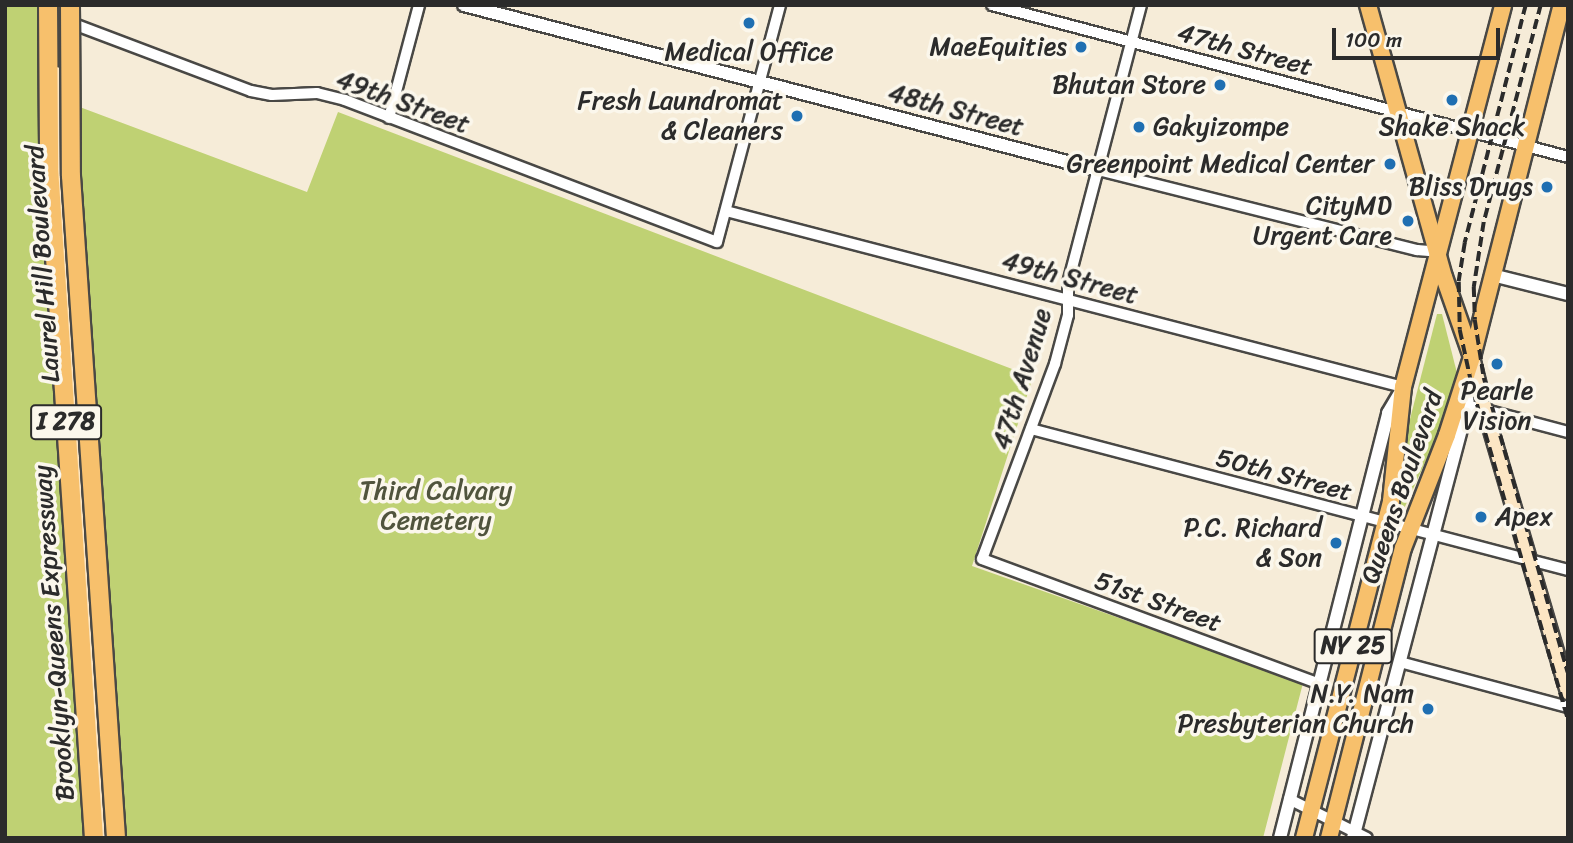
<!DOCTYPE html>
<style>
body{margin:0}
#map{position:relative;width:1573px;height:843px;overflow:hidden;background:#f6ecd8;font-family:Sriracha,sans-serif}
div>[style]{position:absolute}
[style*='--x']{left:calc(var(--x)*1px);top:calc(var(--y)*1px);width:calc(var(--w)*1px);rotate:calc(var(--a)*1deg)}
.green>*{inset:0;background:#bfd173}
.roads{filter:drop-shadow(2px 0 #494845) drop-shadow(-2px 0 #494845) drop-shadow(0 2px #494845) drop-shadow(0 -2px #494845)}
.minor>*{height:10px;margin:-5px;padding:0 5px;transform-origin:5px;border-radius:5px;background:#fff}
.tertiary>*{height:12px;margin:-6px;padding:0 6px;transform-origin:6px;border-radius:6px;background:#fff}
.secondary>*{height:14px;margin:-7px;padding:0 7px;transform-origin:7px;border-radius:7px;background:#fce6c4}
.primary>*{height:16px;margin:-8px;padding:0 8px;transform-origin:8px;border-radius:8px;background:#f7c06c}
.motorway>*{height:18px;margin:-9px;padding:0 9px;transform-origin:9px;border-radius:9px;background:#f7c06c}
.rail>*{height:3.5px;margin-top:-1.75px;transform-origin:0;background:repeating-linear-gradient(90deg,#2b2b2b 0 10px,transparent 0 15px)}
.bridges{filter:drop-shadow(2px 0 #494845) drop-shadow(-2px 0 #494845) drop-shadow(0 2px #494845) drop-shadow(0 -2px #494845)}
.motorway-bridge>*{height:18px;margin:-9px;padding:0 9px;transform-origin:9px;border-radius:9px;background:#f7c06c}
.dots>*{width:19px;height:19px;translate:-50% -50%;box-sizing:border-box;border:4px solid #fbf7ec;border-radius:50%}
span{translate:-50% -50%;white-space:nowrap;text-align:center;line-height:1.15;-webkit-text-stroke:7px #fbf7ec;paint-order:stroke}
.shield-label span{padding:2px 5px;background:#fbf7ec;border:2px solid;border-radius:5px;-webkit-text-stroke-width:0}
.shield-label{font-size:24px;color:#2b2b2b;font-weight:700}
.poi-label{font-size:26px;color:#2b2b2b}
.right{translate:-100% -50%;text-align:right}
.left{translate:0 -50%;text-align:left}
.street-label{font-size:26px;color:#2b2b2b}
.park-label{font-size:26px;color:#50543d}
.frame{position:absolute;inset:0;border:7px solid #2b2b2b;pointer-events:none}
.scale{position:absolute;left:1332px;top:28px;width:168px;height:32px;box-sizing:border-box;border:4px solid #2b2b2b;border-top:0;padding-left:9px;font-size:21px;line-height:24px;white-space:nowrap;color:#2b2b2b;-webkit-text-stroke:5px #fbf7ec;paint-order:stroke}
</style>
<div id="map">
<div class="green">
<div style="clip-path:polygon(5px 5px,38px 5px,88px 838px,5px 838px)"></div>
<div style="clip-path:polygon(77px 106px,307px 192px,338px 112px,1033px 377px,972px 566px,1303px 683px,1263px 838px,125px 838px)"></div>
<div style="clip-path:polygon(1437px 314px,1442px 314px,1457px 373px,1439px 432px,1403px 511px,1400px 507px,1409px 423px)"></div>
</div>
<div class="roads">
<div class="minor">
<div style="--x:992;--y:5;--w:596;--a:14.78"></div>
<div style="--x:1141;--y:5;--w:288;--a:104.7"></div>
<div style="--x:1068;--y:284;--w:31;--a:90"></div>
<div style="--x:1068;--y:315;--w:51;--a:104.9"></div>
<div style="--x:1055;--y:364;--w:208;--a:110.5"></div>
<div style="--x:982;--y:559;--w:360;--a:20.3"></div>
<div style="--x:71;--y:23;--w:192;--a:20.7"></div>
<div style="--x:251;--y:91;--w:21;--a:11"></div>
<div style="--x:272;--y:95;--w:45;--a:-2.5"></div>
<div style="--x:317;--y:93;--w:29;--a:14"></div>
<div style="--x:345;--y:100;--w:398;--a:20.9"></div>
<div style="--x:717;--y:242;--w:245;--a:-75.1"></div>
<div style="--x:389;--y:118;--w:117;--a:-75.1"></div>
<div style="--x:1098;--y:170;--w:329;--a:14.1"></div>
<div style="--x:1417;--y:250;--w:21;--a:5"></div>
<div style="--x:726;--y:211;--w:700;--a:14.57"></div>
<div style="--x:1467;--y:405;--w:105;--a:15"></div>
<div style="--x:1031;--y:429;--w:555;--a:14.71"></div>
<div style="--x:1400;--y:662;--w:174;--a:15"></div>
<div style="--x:1289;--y:799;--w:87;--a:26.6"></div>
</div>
<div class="tertiary">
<div style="--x:464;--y:5;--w:655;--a:14.59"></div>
<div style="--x:1492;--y:275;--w:78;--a:14"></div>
<div style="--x:1280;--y:838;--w:439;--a:-75.7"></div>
<div style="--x:1388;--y:413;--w:26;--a:-59"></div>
<div style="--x:1353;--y:838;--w:448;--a:-75.2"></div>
<div style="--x:1467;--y:405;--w:28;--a:-84"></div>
</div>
<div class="secondary">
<div style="--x:56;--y:74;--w:766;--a:86.26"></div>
<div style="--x:1472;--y:357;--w:55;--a:76.2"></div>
<div style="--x:1485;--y:410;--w:294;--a:73.6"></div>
</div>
<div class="primary">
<div style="--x:1368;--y:5;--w:282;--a:74.4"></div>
<div style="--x:1444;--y:277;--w:85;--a:70.7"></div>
<div style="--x:1304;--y:838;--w:348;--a:-75.5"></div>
<div style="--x:1391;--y:501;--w:115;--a:-84"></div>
<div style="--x:1403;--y:387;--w:395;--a:-75.3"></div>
<div style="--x:1329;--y:838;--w:299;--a:-75.7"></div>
<div style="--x:1403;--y:548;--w:121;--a:-68.7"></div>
<div style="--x:1447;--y:435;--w:82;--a:-72.2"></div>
<div style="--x:1472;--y:357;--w:363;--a:-75.7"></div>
</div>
<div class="motorway">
<div style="--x:48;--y:5;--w:163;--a:89.6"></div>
<div style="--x:49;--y:168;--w:672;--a:86.16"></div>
</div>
</div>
<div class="rail">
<div style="--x:1526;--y:5;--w:246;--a:104.4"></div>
<div style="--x:1465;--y:243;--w:39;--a:99"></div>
<div style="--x:1459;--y:282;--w:48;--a:88.8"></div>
<div style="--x:1460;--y:330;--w:61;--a:77.8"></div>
<div style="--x:1473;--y:390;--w:343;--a:73.9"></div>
<div style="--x:1541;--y:5;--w:224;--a:104.7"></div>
<div style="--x:1484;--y:222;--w:66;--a:98.7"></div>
<div style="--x:1474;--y:287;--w:33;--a:88"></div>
<div style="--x:1475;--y:320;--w:59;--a:81.2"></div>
<div style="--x:1484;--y:378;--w:306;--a:74.1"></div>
</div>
<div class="bridges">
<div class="motorway-bridge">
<div style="--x:70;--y:5;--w:171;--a:89.7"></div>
<div style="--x:71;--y:176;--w:664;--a:86.11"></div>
</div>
</div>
<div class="dots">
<div style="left:749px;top:23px;background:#1f6fb2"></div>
<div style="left:1081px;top:47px;background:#1f6fb2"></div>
<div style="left:1220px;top:85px;background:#1f6fb2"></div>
<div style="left:1452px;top:100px;background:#1f6fb2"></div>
<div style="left:797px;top:116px;background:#1f6fb2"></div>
<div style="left:1139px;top:127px;background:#1f6fb2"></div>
<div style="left:1390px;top:164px;background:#1f6fb2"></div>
<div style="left:1547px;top:187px;background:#1f6fb2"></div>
<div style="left:1408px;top:221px;background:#1f6fb2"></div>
<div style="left:1497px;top:364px;background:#1f6fb2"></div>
<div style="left:1481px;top:517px;background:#1f6fb2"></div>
<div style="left:1336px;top:543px;background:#1f6fb2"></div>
<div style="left:1428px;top:709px;background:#1f6fb2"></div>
</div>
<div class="shield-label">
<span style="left:66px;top:422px">I 278</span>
<span style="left:1353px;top:646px">NY 25</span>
</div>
<div class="poi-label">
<span class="right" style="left:1067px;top:47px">MaeEquities</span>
<span style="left:749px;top:52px">Medical Office</span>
<span class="right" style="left:1206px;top:85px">Bhutan Store</span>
<span class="right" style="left:783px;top:116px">Fresh Laundromat<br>&amp; Cleaners</span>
<span class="left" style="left:1153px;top:127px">Gakyizompe</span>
<span style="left:1452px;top:127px">Shake Shack</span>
<span class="right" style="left:1374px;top:164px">Greenpoint Medical Center</span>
<span class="right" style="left:1533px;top:187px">Bliss Drugs</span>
<span class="right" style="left:1392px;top:221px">CityMD<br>Urgent Care</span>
<span style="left:1497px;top:406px">Pearle<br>Vision</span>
<span class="left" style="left:1495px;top:517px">Apex</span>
<span class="right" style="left:1322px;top:543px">P.C. Richard<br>&amp; Son</span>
<span class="right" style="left:1414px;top:709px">N.Y. Nam<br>Presbyterian Church</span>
</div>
<div class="street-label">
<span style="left:1245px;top:50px;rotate:15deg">47th Street</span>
<span style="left:403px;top:102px;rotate:20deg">49th Street</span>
<span style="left:956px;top:110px;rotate:15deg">48th Street</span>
<span style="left:43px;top:264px;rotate:-94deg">Laurel Hill Boulevard</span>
<span style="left:1070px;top:278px;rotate:15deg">49th Street</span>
<span style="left:1022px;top:379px;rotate:-73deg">47th Avenue</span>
<span style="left:1284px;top:475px;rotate:15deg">50th Street</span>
<span style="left:1402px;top:487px;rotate:-71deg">Queens Boulevard</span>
<span style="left:1158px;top:602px;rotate:20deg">51st Street</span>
<span style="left:54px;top:633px;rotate:-94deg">Brooklyn-Queens Expressway</span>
</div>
<div class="park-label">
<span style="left:436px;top:506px">Third Calvary<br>Cemetery</span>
</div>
<div class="frame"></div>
<div class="scale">100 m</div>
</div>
